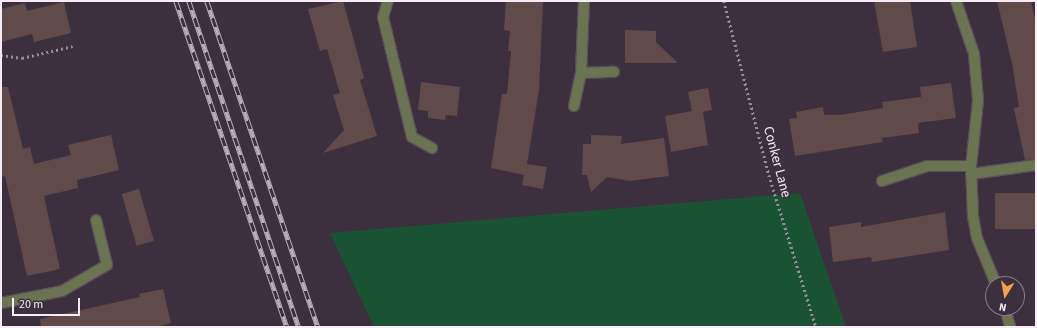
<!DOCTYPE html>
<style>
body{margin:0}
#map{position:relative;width:1037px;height:328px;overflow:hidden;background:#3d303e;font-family:"Source Sans 3",sans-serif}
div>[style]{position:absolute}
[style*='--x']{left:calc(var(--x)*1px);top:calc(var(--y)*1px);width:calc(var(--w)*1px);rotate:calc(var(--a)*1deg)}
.green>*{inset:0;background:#1a5333}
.building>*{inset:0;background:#604a4a;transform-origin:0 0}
.path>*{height:2.5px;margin-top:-1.25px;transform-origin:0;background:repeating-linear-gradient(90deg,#978c98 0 2px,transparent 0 5px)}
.roads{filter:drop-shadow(1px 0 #5a4e5b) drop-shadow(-1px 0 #5a4e5b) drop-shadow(0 1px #5a4e5b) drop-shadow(0 -1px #5a4e5b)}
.service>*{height:10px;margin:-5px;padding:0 5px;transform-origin:5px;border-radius:5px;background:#6b7450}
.minor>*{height:10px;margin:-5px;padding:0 5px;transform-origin:5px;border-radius:5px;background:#6b7450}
.rail>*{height:4.5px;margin-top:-2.25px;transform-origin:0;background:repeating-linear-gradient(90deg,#3d303e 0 9px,#b9afb9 0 18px);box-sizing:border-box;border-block:1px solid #b9afb9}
span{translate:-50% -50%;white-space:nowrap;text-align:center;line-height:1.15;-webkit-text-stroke:3px #3d303e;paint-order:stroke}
.street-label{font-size:14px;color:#f5ecf5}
.frame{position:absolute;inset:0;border:2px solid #f5ecf5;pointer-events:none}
.north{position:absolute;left:985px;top:276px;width:40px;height:40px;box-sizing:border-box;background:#3d303e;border:1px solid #877b87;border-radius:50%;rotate:191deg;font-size:11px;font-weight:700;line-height:16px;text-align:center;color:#f5ecf5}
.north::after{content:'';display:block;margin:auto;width:14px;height:18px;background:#f6a248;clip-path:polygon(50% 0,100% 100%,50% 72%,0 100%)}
.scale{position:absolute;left:12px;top:298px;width:68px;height:18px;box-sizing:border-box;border:2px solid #f5ecf5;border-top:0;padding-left:5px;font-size:12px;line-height:14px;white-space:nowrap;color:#f5ecf5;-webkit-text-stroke:3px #3d303e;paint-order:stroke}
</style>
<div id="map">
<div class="green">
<div style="clip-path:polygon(800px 193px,846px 327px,374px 327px,330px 233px)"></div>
</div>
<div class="building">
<div style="clip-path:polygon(343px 1px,364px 78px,360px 80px,377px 136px,323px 153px,344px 130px,333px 95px,340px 93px,327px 49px,320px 51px,308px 9px)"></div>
<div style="clip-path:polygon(506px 1px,543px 1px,539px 90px,527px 164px,547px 167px,543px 189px,522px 185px,524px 175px,491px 168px,502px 94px,507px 94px,511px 51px,508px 51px,510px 31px,504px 30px)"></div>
<div style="clip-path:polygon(874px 1px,910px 1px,917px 47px,883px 52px)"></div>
<div style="clip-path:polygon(997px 1px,1031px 1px,1036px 23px,1036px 159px,1025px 160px,1014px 108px,1019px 107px,1012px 63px)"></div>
<div style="clip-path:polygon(64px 2px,71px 33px,34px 42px,32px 34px,1px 42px,1px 9px,25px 3px,27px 11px)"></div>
<div style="clip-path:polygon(625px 30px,656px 31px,656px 42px,678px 63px,625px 63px)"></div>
<div style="clip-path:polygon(421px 82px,460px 87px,457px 116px,446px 115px,445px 120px,428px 118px,428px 111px,418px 110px)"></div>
<div style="clip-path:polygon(951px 83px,956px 118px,918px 123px,919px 133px,882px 138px,883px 142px,795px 156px,789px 119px,797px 118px,796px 112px,823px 107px,824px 115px,840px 115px,883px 108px,882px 102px,921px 97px,920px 87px)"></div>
<div style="clip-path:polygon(1px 87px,8px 87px,23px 149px,30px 147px,34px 164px,71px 155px,68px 145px,111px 135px,119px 170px,77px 180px,78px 188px,44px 196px,60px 269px,27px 276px,5px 176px,1px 177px)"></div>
<div style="clip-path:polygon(708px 88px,712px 110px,703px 112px,708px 145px,671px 152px,665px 116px,692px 111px,688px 92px)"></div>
<div style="clip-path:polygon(591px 135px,622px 136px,621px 144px,664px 138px,669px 176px,630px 181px,607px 177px,591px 192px,587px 175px,582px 175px,583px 144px,591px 144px)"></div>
<div style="left:139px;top:189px;width:54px;height:18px;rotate:74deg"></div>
<div style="left:1036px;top:193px;width:36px;height:41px;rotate:90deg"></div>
<div style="clip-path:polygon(945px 212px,949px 250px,872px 262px,871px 257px,833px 262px,829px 227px,861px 222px,861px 227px)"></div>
<div style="clip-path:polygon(163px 289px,171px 323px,155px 327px,41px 327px,40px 319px,140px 297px,139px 294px)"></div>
</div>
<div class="path">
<div style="--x:724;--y:1;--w:180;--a:75.5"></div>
<div style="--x:769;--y:175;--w:159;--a:72.8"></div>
<div style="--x:1;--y:55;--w:21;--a:8"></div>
<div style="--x:22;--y:58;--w:52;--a:-13.2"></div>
</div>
<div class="roads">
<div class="service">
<div style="--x:383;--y:17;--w:123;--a:76.4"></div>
<div style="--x:412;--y:137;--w:23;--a:29"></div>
<div style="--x:971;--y:174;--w:66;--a:-7.9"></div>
</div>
<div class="minor">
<div style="--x:956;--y:1;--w:56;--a:71.2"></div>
<div style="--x:974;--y:54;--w:47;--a:85.1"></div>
<div style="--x:978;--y:101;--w:65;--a:96.1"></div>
<div style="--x:971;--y:166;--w:50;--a:87.7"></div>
<div style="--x:973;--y:216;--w:22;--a:80"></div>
<div style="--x:977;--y:238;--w:50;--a:67.6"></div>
<div style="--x:383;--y:17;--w:17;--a:-73"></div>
<div style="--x:581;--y:73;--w:33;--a:-2"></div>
<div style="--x:574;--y:106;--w:34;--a:-78"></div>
<div style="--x:581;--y:73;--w:72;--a:-87.6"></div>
<div style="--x:882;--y:181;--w:47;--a:-18.4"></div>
<div style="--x:927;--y:166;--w:44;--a:0"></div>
<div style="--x:1;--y:303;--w:62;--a:-11.1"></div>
<div style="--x:62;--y:291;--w:52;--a:-30"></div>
<div style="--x:107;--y:265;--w:46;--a:-103.7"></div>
<div style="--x:1005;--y:308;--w:20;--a:75"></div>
</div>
</div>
<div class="rail">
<div style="--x:176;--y:1;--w:344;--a:71.2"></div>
<div style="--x:189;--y:1;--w:344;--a:71.4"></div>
<div style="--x:207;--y:1;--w:344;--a:71.2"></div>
</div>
<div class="street-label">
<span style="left:777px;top:162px;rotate:75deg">Conker Lane</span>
</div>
<div class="frame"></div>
<div class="north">N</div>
<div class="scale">20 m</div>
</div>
